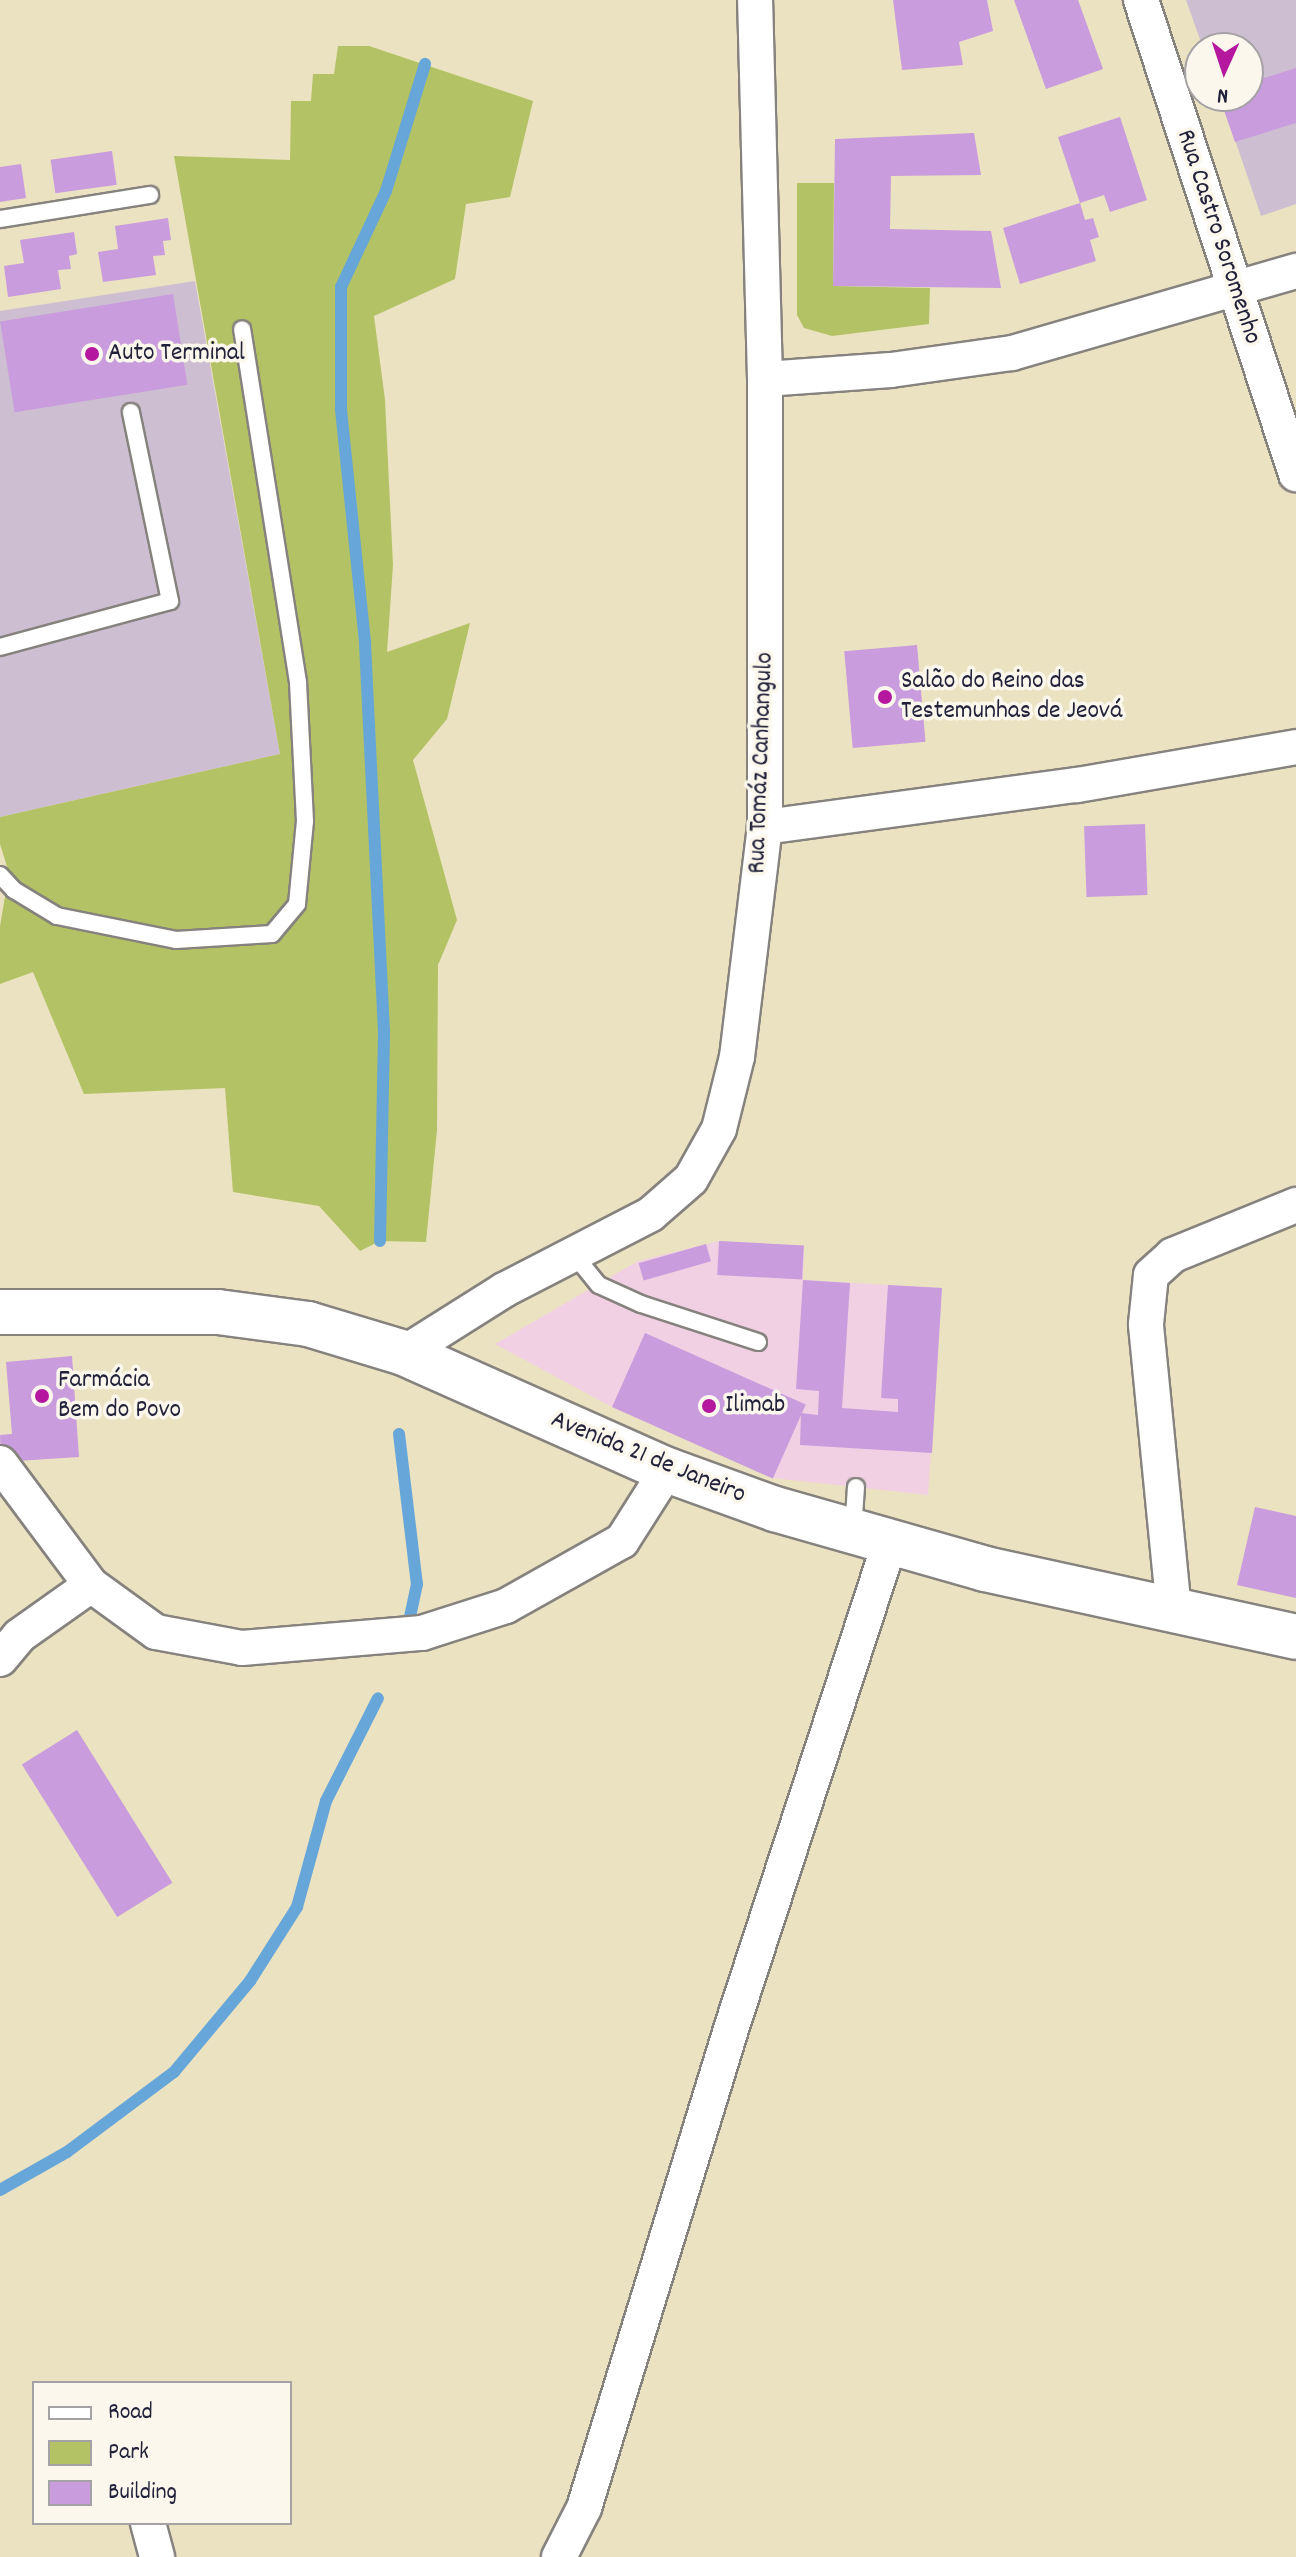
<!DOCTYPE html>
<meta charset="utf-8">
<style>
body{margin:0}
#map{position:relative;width:1296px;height:2557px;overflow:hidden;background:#ebe2c1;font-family:Dekko,sans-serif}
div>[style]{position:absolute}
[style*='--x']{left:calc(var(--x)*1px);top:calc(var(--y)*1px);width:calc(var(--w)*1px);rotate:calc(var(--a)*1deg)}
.built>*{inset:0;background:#f1d0e3}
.industrial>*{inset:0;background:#cebed1}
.green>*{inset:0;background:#b3c264}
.stream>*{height:12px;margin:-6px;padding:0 6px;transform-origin:6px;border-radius:6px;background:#66a6d9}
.building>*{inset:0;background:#c89cdd;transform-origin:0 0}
.roads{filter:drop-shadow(2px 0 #86827e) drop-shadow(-2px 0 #86827e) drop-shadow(0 2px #86827e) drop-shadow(0 -2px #86827e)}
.lane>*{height:16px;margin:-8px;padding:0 8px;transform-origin:8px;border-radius:8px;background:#fff}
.street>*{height:34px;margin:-17px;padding:0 17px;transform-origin:17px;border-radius:17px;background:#fff}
.secondary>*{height:44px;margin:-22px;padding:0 22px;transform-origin:22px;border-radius:22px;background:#fff}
.dots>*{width:22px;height:22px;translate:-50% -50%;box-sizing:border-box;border:4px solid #fbf7ec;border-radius:50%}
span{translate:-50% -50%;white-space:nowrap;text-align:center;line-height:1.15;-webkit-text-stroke:7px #fbf7ec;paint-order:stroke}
.street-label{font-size:26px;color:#22223b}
.poi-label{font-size:26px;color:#22223b}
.left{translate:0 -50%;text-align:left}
.legend{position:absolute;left:32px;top:2381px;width:260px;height:144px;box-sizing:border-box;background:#fbf7ec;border:2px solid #a4a2a5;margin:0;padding:10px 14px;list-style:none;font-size:24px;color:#22223b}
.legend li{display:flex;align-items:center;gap:16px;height:40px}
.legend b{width:40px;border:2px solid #a4a2a5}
.north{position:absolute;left:1184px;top:32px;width:80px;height:80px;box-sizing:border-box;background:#fbf7ec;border:2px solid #a4a2a5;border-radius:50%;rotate:183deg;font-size:22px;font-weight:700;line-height:32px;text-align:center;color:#22223b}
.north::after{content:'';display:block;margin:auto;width:28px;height:36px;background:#b5179e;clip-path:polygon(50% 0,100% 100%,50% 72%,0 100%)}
</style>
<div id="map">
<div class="built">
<div style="clip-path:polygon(719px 1241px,804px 1246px,803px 1280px,942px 1288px,928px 1495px,773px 1478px,612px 1407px,495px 1344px,638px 1261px)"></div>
</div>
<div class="industrial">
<div style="clip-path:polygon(1186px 0,1296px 0,1296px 204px,1261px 216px,1220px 96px,1248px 96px,1248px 48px,1203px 48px)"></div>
<div style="clip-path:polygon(195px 281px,280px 754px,0 817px,0 311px)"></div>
</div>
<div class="green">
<div style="clip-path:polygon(338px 46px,369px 46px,533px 101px,510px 197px,466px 204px,455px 279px,374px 316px,385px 400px,393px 565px,387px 652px,470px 623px,447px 719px,413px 760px,457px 920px,438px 965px,437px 1130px,426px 1242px,380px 1241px,360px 1251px,319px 1206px,233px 1192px,225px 1088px,84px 1094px,33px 972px,0 984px,0 926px,9px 873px,0 844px,0 817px,280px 754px,174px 156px,290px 160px,291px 101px,311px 101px,313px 74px,334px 74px)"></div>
<div style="clip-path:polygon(797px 183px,834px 183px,833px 286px,930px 288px,929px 324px,832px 336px,804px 328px,797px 315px)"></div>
</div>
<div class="stream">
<div style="--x:380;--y:1241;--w:209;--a:-88.9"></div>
<div style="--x:384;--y:1032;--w:390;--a:-92.8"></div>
<div style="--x:365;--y:642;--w:235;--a:-95.9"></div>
<div style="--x:341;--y:408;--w:121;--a:-90"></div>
<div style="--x:341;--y:287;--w:106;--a:-64.9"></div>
<div style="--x:386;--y:191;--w:133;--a:-72.9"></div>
<div style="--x:399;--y:1434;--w:151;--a:83.2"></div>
<div style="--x:417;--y:1584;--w:40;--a:102"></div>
<div style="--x:0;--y:2190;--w:77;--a:-29.6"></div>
<div style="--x:67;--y:2152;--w:134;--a:-36.8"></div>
<div style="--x:174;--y:2072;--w:119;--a:-50.1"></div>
<div style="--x:250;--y:1981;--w:88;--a:-57.6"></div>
<div style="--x:297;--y:1907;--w:110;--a:-74.7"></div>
<div style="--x:326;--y:1801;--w:115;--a:-63.2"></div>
</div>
<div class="building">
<div style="clip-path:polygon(893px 0,987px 0,993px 31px,959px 42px,963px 65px,902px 70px)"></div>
<div style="clip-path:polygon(1014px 0,1078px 0,1103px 69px,1046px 89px)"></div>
<div style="clip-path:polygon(1296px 68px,1296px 123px,1235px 142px,1219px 96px,1248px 96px,1248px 83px)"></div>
<div style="clip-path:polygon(1120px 117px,1147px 200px,1110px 212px,1104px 195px,1080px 203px,1058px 137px)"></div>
<div style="clip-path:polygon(974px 133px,981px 175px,891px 176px,890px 229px,991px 231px,1001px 288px,833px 286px,835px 139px)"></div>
<div style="left:112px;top:151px;width:34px;height:62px;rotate:82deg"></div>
<div style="clip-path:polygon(21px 164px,26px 198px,0 202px,0 167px)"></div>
<div style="clip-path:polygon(1080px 203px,1085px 220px,1093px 218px,1099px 237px,1090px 240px,1096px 261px,1020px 284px,1003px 228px)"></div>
<div style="clip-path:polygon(168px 218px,171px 240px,163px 241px,165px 255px,153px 256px,156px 275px,103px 282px,98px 252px,118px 249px,115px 226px)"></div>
<div style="clip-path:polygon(74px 232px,77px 254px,69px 256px,71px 269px,58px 270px,61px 289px,8px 297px,4px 266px,24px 263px,20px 240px)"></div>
<div style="left:173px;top:294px;width:92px;height:175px;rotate:81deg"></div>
<div style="left:917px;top:645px;width:97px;height:73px;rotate:85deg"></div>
<div style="left:1145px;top:824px;width:71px;height:61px;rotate:88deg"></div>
<div style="left:719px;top:1241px;width:85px;height:34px;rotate:3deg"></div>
<div style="left:706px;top:1244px;width:18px;height:70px;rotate:74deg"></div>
<div style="clip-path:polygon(803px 1280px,850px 1283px,842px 1408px,898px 1412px,898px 1399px,881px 1398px,888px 1285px,942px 1288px,932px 1453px,800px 1445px,801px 1413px,818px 1415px,819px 1391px,796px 1389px)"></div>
<div style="left:645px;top:1333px;width:176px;height:81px;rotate:24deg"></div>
<div style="clip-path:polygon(72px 1356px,79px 1457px,1px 1462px,0 1435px,12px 1434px,6px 1362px)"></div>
<div style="clip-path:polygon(1255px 1507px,1296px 1516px,1296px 1598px,1237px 1585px)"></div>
<div style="left:77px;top:1730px;width:180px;height:65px;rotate:58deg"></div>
</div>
<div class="roads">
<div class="lane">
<div style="--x:0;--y:219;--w:152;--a:-9.1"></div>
<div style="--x:0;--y:647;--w:176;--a:-15.1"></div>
<div style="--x:170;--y:601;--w:193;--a:-101.7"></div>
<div style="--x:0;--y:875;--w:21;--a:47"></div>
<div style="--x:14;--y:890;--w:50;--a:31.2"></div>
<div style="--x:57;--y:916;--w:121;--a:11.4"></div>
<div style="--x:176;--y:940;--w:96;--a:-3.6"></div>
<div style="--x:272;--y:934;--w:39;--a:-50"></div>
<div style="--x:297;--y:904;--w:83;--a:-84.5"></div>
<div style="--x:305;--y:821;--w:139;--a:-92.9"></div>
<div style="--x:298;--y:682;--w:357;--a:-99"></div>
<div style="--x:576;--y:1257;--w:36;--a:51"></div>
<div style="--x:599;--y:1285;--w:46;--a:24.3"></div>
<div style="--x:641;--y:1304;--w:123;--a:18"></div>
<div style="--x:853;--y:1530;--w:43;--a:-86"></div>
</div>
<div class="street">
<div style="--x:1141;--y:0;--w:499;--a:71.9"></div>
<div style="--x:765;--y:379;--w:126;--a:-4.1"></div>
<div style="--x:891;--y:370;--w:122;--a:-8"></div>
<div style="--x:1012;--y:353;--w:296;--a:-16.1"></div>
<div style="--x:765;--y:827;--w:315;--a:-7.7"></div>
<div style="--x:1077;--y:785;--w:222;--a:-9.8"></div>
<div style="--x:404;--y:1353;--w:118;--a:-32.2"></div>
<div style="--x:504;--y:1290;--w:165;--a:-27.3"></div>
<div style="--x:651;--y:1214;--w:53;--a:-41.2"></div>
<div style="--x:691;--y:1179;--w:57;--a:-60.8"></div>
<div style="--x:719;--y:1129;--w:74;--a:-76"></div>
<div style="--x:737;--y:1057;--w:232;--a:-83.1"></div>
<div style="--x:765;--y:827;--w:448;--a:-90"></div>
<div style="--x:765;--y:379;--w:379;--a:-91.5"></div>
<div style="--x:0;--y:1463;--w:152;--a:53.3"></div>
<div style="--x:91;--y:1585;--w:80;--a:35.9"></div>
<div style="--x:156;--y:1632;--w:87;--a:10.5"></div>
<div style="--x:242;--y:1648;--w:181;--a:-4.8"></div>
<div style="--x:422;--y:1633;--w:88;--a:-17.8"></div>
<div style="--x:506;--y:1606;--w:133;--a:-29.3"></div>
<div style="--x:622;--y:1541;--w:84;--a:-57.6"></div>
<div style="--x:1174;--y:1611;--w:288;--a:-95.6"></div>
<div style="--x:1146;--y:1324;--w:49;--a:-84.2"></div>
<div style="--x:1151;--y:1275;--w:30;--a:-42"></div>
<div style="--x:1173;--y:1255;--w:133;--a:-22.1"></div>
<div style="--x:0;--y:1659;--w:30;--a:-50"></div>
<div style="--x:19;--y:1636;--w:88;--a:-35.3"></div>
<div style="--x:148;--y:2523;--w:35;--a:75"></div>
<div style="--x:559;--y:2557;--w:55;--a:-63"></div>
<div style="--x:584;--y:2508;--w:504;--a:-72.93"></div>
<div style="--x:732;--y:2026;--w:506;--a:-71.92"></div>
</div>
<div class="secondary">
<div style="--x:0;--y:1312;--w:218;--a:0"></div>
<div style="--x:218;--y:1312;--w:91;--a:7.6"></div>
<div style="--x:308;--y:1324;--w:100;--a:16.8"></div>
<div style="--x:404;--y:1353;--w:288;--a:24"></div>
<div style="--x:667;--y:1470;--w:115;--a:19.9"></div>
<div style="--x:775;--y:1509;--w:218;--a:15.9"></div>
<div style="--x:985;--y:1569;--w:318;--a:12.3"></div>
</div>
</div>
<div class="dots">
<div style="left:92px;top:354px;background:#b5179e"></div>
<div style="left:885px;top:697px;background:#b5179e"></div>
<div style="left:42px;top:1396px;background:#b5179e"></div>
<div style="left:709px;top:1406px;background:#b5179e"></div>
</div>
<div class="street-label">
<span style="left:1218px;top:237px;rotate:72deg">Rua Castro Soromenho</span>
<span style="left:762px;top:763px;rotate:-88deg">Rua Tomáz Canhangulo</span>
<span style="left:648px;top:1458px;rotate:22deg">Avenida 21 de Janeiro</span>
</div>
<div class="poi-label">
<span class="left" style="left:108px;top:354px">Auto Terminal</span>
<span class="left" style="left:901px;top:697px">Salão do Reino das<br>Testemunhas de Jeová</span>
<span class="left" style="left:58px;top:1396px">Farmácia<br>Bem do Povo</span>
<span class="left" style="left:725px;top:1406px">Ilimab</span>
</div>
<ul class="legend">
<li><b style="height:10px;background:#fff"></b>Road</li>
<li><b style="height:22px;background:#b3c264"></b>Park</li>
<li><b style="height:22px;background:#c89cdd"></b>Building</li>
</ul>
<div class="north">N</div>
</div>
